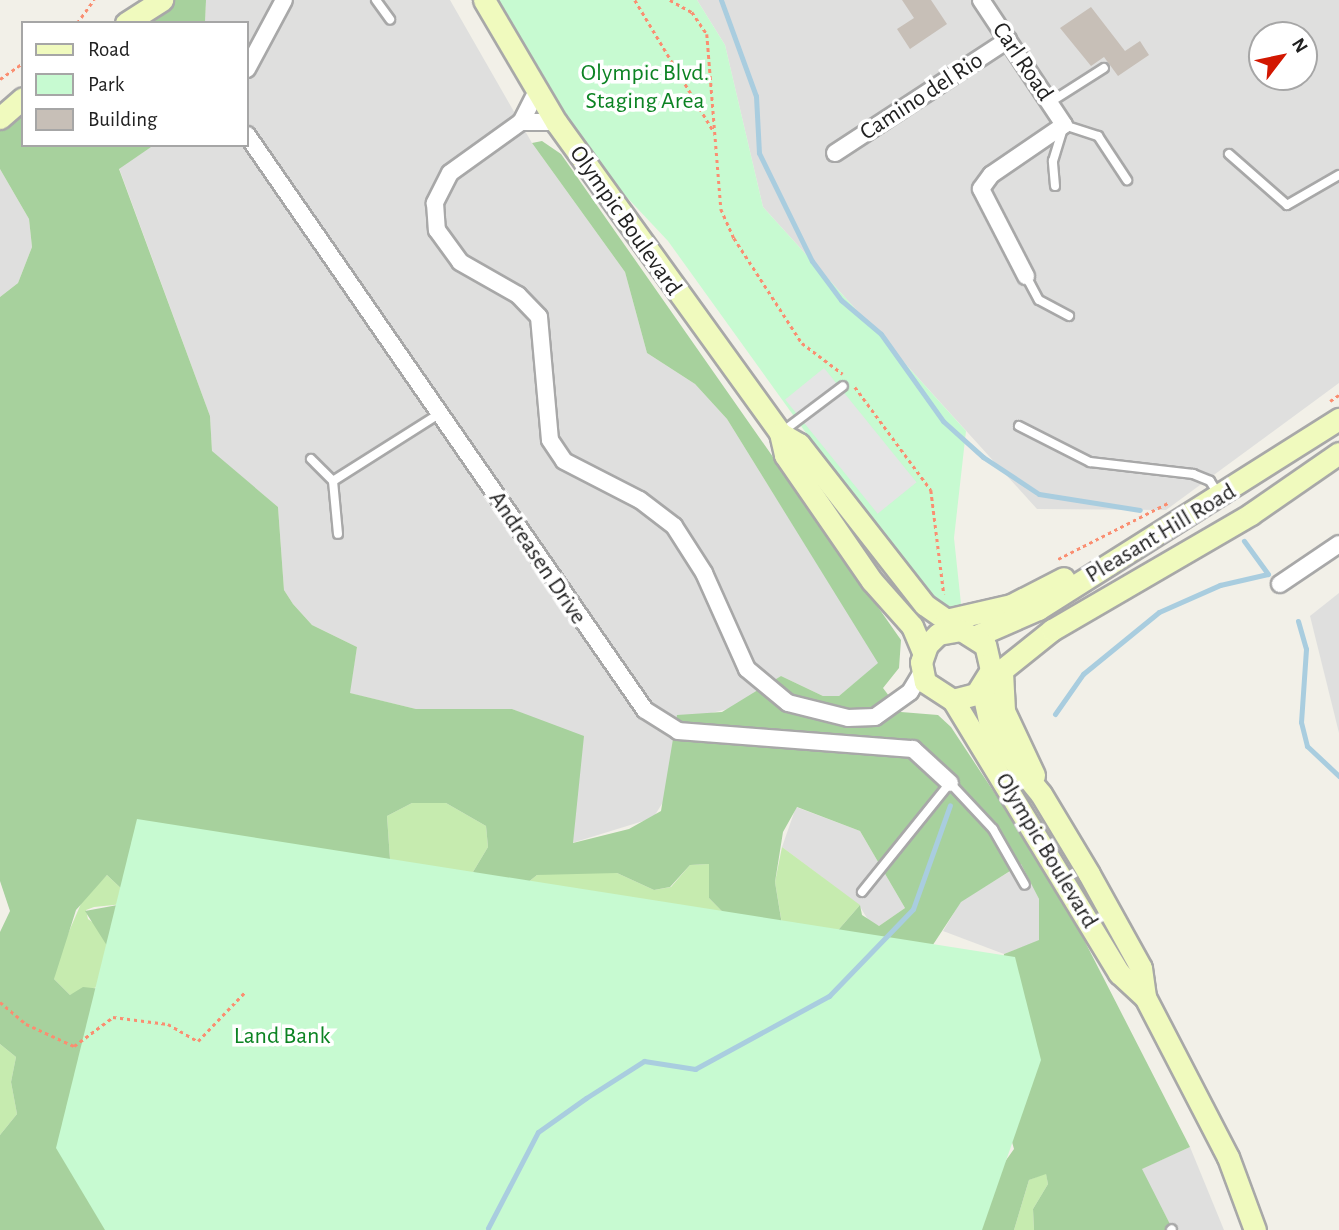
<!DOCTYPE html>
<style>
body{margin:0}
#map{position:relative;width:1339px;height:1230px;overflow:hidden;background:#f2f0e8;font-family:"Alegreya Sans",sans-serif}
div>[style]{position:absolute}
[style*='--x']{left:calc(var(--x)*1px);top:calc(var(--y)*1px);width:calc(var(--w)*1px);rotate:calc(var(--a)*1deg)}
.residential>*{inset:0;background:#dfdfde}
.grass>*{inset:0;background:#c6ebaf}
.forest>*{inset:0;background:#a7d19d}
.park>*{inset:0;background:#c7fad1}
.parking>*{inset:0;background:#e5e5e5;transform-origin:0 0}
.stream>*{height:5px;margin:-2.5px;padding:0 2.5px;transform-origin:2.5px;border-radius:2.5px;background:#a9cddf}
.building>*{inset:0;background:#c7bfb7}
.path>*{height:2.5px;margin-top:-1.25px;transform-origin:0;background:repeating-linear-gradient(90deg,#fa8e71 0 3.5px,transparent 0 7px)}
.roads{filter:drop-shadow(2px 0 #a8a8a8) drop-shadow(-2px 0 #a8a8a8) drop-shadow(0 2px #a8a8a8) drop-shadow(0 -2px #a8a8a8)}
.lane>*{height:8px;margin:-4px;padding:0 4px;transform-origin:4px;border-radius:4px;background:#fff}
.street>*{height:16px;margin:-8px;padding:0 8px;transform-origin:8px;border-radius:8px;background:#fff}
.secondary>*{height:21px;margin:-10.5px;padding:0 10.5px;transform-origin:10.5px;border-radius:10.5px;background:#f0fabe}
span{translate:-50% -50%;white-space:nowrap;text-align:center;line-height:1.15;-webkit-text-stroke:7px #fff;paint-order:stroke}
.street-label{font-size:24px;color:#212121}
.park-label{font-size:24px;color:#0c8323}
.legend{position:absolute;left:21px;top:21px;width:228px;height:126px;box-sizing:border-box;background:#fff;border:2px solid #a6a6a6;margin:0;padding:9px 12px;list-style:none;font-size:21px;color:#212121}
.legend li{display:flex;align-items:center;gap:14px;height:35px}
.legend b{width:35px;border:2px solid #a6a6a6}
.north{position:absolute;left:1248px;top:21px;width:70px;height:70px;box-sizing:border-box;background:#fff;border:2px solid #a6a6a6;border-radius:50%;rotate:58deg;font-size:19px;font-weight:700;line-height:28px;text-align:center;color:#212121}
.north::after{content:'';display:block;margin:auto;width:24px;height:32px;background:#d21701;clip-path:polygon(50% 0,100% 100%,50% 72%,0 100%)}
</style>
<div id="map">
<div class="residential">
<div style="clip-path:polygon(206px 0,450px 0,532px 143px,625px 272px,647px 353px,695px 384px,727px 419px,879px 663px,839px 696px,823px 696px,781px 676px,732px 708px,707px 714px,670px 759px,667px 796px,653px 818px,572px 843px,533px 718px,512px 709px,416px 709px,349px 693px,357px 647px,312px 625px,293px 604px,284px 590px,278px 507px,212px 452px,210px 416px,119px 168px,154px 145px,247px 145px,247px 23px,205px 23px)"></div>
<div style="clip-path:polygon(evenodd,697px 0,1339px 0,1339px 383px,1166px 510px,1037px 509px,763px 207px,725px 45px,697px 0,1262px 35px,1304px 35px,1304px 77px,1262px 77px,1262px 35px)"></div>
<div style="clip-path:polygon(0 169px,29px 219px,32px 247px,18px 283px,0 297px)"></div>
<div style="clip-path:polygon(1339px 593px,1339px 733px,1310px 616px)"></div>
<div style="clip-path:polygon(796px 807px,860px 831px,905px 908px,879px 926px,870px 923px,859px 905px,782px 847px)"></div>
<div style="clip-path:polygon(1022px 864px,1039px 899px,1039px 941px,1004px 954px,943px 931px,961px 901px)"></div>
<div style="clip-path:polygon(1190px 1147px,1224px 1230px,1173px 1230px,1141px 1169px)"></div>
</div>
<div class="grass">
<div style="clip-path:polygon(412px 803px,446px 803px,486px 826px,488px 847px,470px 877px,428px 908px,418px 933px,417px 952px,435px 957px,537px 875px,559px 871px,617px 873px,654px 890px,671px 887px,690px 865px,709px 864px,709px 898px,750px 940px,769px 945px,783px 930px,775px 882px,782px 847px,860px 905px,833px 936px,802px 945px,751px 991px,690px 1018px,613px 1013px,595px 1023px,588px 1046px,567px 1055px,539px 1023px,529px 999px,577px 961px,579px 945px,567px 939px,483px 992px,466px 1031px,434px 1007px,405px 1018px,373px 1057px,386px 1083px,313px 1089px,297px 1077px,292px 1053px,309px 1024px,299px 993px,306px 971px,348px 894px,392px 888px,387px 816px)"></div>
<div style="clip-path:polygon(107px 875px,126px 893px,123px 904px,94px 907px,86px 910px,88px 919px,159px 969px,70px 995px,54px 979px,55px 964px,83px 899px)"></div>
<div style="clip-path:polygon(0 1044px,16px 1057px,11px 1082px,17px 1114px,0 1135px)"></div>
<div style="clip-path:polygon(1046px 1173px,1048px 1184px,1033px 1209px,1034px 1230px,1014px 1230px,1029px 1180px)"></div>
</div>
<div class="forest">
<div style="clip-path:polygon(175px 0,206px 0,205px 23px,139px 23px)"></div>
<div style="clip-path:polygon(evenodd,23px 102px,23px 145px,154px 145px,119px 169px,210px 416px,212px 451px,278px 507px,284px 590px,293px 604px,312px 625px,357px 647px,350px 693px,416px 709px,512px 709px,584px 736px,573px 843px,629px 829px,661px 811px,677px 715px,722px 712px,781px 676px,823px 696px,839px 696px,878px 663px,727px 419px,695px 384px,647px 353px,625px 272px,532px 143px,542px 141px,561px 154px,901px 640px,899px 668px,883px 688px,901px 712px,938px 715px,951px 727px,1058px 889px,1190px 1147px,1142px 1169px,1173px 1230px,1034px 1230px,1033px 1209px,1048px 1184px,1046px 1174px,1029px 1180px,1014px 1230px,976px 1230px,994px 1177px,1014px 1149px,999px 1095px,1029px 1061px,1035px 1042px,1028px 1022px,998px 994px,1004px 954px,1039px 940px,1039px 899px,1021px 864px,961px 902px,923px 960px,935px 997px,923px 1017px,882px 1035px,873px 1069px,870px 1107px,881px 1126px,966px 1150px,971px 1164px,929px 1174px,911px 1188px,955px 1230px,821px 1230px,844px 1215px,864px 1160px,825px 1143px,808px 1119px,794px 1126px,789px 1147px,750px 1158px,746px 1177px,771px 1192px,751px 1223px,715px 1218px,700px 1221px,696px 1230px,643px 1230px,653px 1206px,724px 1126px,727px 1109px,711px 1098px,667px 1102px,566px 1144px,553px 1230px,0 1230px,0 1135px,17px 1114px,11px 1082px,16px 1057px,0 1044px,0 932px,10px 911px,0 881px,0 297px,18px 283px,32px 247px,29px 219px,0 169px,0 124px,23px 102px,412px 803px,446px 803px,486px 826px,488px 847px,470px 877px,428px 908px,418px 933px,417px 952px,435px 957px,537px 875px,617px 873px,654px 890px,670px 887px,690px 865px,709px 864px,709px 898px,750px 940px,769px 945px,783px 931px,775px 882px,783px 832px,797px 807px,860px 831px,905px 908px,879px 926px,862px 915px,860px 905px,833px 936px,802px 945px,751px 991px,690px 1018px,613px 1013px,595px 1023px,588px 1046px,568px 1055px,539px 1023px,529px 999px,577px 961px,579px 945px,567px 939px,482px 992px,466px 1030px,434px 1007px,405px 1018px,373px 1057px,386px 1083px,313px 1089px,297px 1077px,292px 1053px,310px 1024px,299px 993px,306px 971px,348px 894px,392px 888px,387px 816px,412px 803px,23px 102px,107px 875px,126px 893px,123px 904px,85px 911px,116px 960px,131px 969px,142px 942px,157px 951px,159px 969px,149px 995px,153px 1008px,186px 1013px,198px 1025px,215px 1016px,234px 1018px,240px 1016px,247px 983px,262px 980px,260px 1014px,206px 1065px,189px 1072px,177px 1060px,167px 1027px,141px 1014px,121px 991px,83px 987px,70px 995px,54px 979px,76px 910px,107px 875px)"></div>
</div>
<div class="park">
<div style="clip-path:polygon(484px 0,697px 0,725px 45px,763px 207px,966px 431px,954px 538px,962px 613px,932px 599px,903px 568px,668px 241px,556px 122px)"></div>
<div style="clip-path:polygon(137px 819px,1015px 957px,1041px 1060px,982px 1230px,105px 1230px,56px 1148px)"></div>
</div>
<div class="parking">
<div style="left:824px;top:368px;width:147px;height:50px;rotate:51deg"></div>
</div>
<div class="stream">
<div style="--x:721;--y:0;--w:102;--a:70"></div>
<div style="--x:756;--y:96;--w:57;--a:87"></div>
<div style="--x:759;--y:153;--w:120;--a:63.9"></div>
<div style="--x:812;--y:261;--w:49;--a:53.4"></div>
<div style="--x:841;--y:300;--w:52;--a:40.4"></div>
<div style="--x:881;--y:334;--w:107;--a:54.5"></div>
<div style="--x:943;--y:421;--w:54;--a:42"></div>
<div style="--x:983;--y:457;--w:67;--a:33.5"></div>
<div style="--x:1039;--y:494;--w:102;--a:9"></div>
<div style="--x:1298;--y:621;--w:29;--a:74"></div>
<div style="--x:1306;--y:649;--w:73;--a:93.9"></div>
<div style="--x:1301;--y:722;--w:25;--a:76"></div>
<div style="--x:1307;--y:746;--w:44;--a:43.2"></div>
<div style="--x:1055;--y:714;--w:49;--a:-55"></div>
<div style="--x:1083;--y:674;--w:98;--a:-39.2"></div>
<div style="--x:1159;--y:612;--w:67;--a:-23.9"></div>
<div style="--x:1220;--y:585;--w:49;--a:-12.9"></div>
<div style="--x:1268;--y:574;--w:41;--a:-126"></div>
<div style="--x:488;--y:1228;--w:108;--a:-62.5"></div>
<div style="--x:538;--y:1132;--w:59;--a:-35.3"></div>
<div style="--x:586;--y:1098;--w:69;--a:-32.5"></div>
<div style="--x:644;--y:1061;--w:52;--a:8.9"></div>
<div style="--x:695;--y:1069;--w:153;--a:-28.6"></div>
<div style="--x:829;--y:996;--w:121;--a:-46"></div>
<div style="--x:913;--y:909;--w:110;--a:-70.4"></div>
</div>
<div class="building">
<div style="clip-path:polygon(902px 0,931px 0,947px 24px,910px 49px,897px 29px,914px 18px)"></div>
<div style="clip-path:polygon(1091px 7px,1125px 51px,1140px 41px,1149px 55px,1118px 76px,1104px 57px,1091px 66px,1060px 28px)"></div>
</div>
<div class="path">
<div style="--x:635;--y:0;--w:154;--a:59.1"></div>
<div style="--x:670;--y:0;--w:25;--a:29"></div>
<div style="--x:692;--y:12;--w:27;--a:56"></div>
<div style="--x:707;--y:34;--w:176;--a:85.4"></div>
<div style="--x:721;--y:209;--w:32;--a:66"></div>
<div style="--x:734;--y:238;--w:125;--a:57.1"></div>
<div style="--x:802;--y:343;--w:51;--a:37.1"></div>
<div style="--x:77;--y:23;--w:29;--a:-54"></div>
<div style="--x:0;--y:79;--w:28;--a:-35"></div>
<div style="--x:855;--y:387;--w:128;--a:53.6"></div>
<div style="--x:931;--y:490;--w:105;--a:82.9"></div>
<div style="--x:1330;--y:401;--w:11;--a:-34"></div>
<div style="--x:1058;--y:559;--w:123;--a:-27"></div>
<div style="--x:0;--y:1002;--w:34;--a:40"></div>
<div style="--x:26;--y:1024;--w:53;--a:24.6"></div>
<div style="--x:74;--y:1046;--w:49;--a:-36.6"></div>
<div style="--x:113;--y:1017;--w:55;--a:7.3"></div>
<div style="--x:168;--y:1024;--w:34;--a:30"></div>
<div style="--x:198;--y:1041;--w:68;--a:-46.2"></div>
</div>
<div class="roads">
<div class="lane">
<div style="--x:376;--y:0;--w:24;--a:54"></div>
<div style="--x:1049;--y:103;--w:65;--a:-32.5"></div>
<div style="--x:1229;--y:154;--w:77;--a:41.3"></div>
<div style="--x:1287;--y:205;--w:60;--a:-30"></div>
<div style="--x:1055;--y:186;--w:25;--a:-95"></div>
<div style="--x:1053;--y:161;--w:38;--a:-73"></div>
<div style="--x:1064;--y:125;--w:36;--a:18"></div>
<div style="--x:1098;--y:136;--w:53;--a:56.6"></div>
<div style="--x:1026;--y:276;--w:27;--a:62"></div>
<div style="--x:1039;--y:300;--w:34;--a:28"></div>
<div style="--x:1019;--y:426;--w:80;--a:26.9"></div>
<div style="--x:1090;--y:462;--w:104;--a:6.6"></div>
<div style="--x:1193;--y:474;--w:18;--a:22"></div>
<div style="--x:1210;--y:481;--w:15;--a:58"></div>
<div style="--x:782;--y:432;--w:76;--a:-37"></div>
<div style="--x:311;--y:459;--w:31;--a:45"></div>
<div style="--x:333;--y:481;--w:53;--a:84.6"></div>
<div style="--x:333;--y:481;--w:125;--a:-32.3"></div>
<div style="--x:862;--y:892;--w:140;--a:-51.1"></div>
<div style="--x:950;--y:783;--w:63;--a:46.9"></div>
<div style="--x:993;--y:829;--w:64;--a:60.3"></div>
<div style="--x:1171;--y:1230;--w:1;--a:-45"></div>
</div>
<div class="street">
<div style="--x:981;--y:0;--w:150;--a:56.4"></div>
<div style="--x:1064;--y:125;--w:88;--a:145.6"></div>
<div style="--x:991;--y:175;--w:17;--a:126"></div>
<div style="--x:981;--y:189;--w:98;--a:62.7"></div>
<div style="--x:247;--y:69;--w:78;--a:-61.8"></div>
<div style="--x:537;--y:91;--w:35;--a:117"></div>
<div style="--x:521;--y:122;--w:87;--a:144.3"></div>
<div style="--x:450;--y:173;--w:34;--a:117"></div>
<div style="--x:435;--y:203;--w:27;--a:86"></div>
<div style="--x:437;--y:230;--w:39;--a:54"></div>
<div style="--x:460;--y:262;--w:67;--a:29.6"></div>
<div style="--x:518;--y:295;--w:30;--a:46"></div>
<div style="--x:539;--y:317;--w:123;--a:84.9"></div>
<div style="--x:550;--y:440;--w:25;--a:56"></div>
<div style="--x:564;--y:461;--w:85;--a:27.2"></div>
<div style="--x:640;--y:500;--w:43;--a:37.4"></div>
<div style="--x:674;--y:526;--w:56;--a:57.4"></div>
<div style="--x:704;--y:573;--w:105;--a:65.9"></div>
<div style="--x:747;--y:669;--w:53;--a:39.7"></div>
<div style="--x:788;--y:703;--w:62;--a:14"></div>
<div style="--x:848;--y:718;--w:27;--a:-2"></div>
<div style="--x:875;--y:717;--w:43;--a:-35.5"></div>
<div style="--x:910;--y:692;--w:23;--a:-59"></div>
<div style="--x:521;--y:122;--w:35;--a:0"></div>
<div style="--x:247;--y:135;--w:699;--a:55.31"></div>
<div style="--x:645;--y:710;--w:39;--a:32"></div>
<div style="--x:678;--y:731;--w:236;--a:4.4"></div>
<div style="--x:913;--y:749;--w:50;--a:42.6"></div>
<div style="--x:835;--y:153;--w:207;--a:-33.2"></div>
<div style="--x:1280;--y:584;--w:71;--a:-34.1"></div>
</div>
<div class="secondary">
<div style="--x:484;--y:0;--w:142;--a:59.5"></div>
<div style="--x:556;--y:122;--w:383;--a:54.2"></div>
<div style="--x:780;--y:433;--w:23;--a:77"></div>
<div style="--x:785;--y:455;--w:153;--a:55.4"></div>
<div style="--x:872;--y:581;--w:60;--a:48.4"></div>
<div style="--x:912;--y:626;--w:28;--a:67"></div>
<div style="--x:126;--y:23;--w:43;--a:-32.6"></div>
<div style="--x:0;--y:118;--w:30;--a:-41"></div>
<div style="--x:780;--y:433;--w:22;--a:30"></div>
<div style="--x:799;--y:444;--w:204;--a:52"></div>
<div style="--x:925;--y:605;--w:44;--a:34.8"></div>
<div style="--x:946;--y:620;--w:67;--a:-13"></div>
<div style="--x:1011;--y:605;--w:59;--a:-27"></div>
<div style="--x:976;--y:636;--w:68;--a:-23.5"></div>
<div style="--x:1038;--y:609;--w:356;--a:-32.3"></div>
<div style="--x:1002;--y:672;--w:39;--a:87"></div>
<div style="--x:1004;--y:711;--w:71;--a:64.9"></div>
<div style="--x:987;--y:682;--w:83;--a:-38.7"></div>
<div style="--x:1052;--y:630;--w:230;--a:-30.2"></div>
<div style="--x:1251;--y:514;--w:107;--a:-34.7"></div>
<div style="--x:982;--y:688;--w:47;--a:77.7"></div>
<div style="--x:992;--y:734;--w:77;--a:50.8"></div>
<div style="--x:1041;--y:794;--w:93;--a:59"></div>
<div style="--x:1089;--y:874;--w:107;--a:61"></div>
<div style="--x:1141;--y:968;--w:29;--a:82"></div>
<div style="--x:953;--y:700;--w:24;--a:-15"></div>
<div style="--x:976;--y:694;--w:28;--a:-58"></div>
<div style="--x:991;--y:670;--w:26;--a:-103"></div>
<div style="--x:985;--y:645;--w:28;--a:-148"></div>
<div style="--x:961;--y:630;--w:23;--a:170"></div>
<div style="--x:938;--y:634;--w:16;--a:135"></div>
<div style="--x:927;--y:645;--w:18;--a:109"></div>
<div style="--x:921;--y:662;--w:20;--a:79"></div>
<div style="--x:925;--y:682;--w:33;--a:33"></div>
<div style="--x:953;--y:700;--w:320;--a:58.7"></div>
<div style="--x:1119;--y:973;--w:35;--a:43"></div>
<div style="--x:1145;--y:997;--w:180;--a:62.6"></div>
<div style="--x:1228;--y:1157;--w:78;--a:69.7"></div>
</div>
</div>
<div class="street-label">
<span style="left:1022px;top:62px;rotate:56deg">Carl Road</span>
<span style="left:922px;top:97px;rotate:-33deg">Camino del Rio</span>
<span style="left:625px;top:221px;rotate:55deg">Olympic Boulevard</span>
<span style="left:1161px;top:534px;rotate:-31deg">Pleasant Hill Road</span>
<span style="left:537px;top:558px;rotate:56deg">Andreasen Drive</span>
<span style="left:1046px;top:851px;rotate:59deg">Olympic Boulevard</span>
</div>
<div class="park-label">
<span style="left:645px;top:88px">Olympic Blvd.<br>Staging Area</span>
<span style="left:282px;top:1037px">Land Bank</span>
</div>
<ul class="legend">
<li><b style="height:9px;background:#f0fabe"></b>Road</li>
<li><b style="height:19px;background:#c7fad1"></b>Park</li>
<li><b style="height:19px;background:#c7bfb7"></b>Building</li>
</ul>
<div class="north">N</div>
</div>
